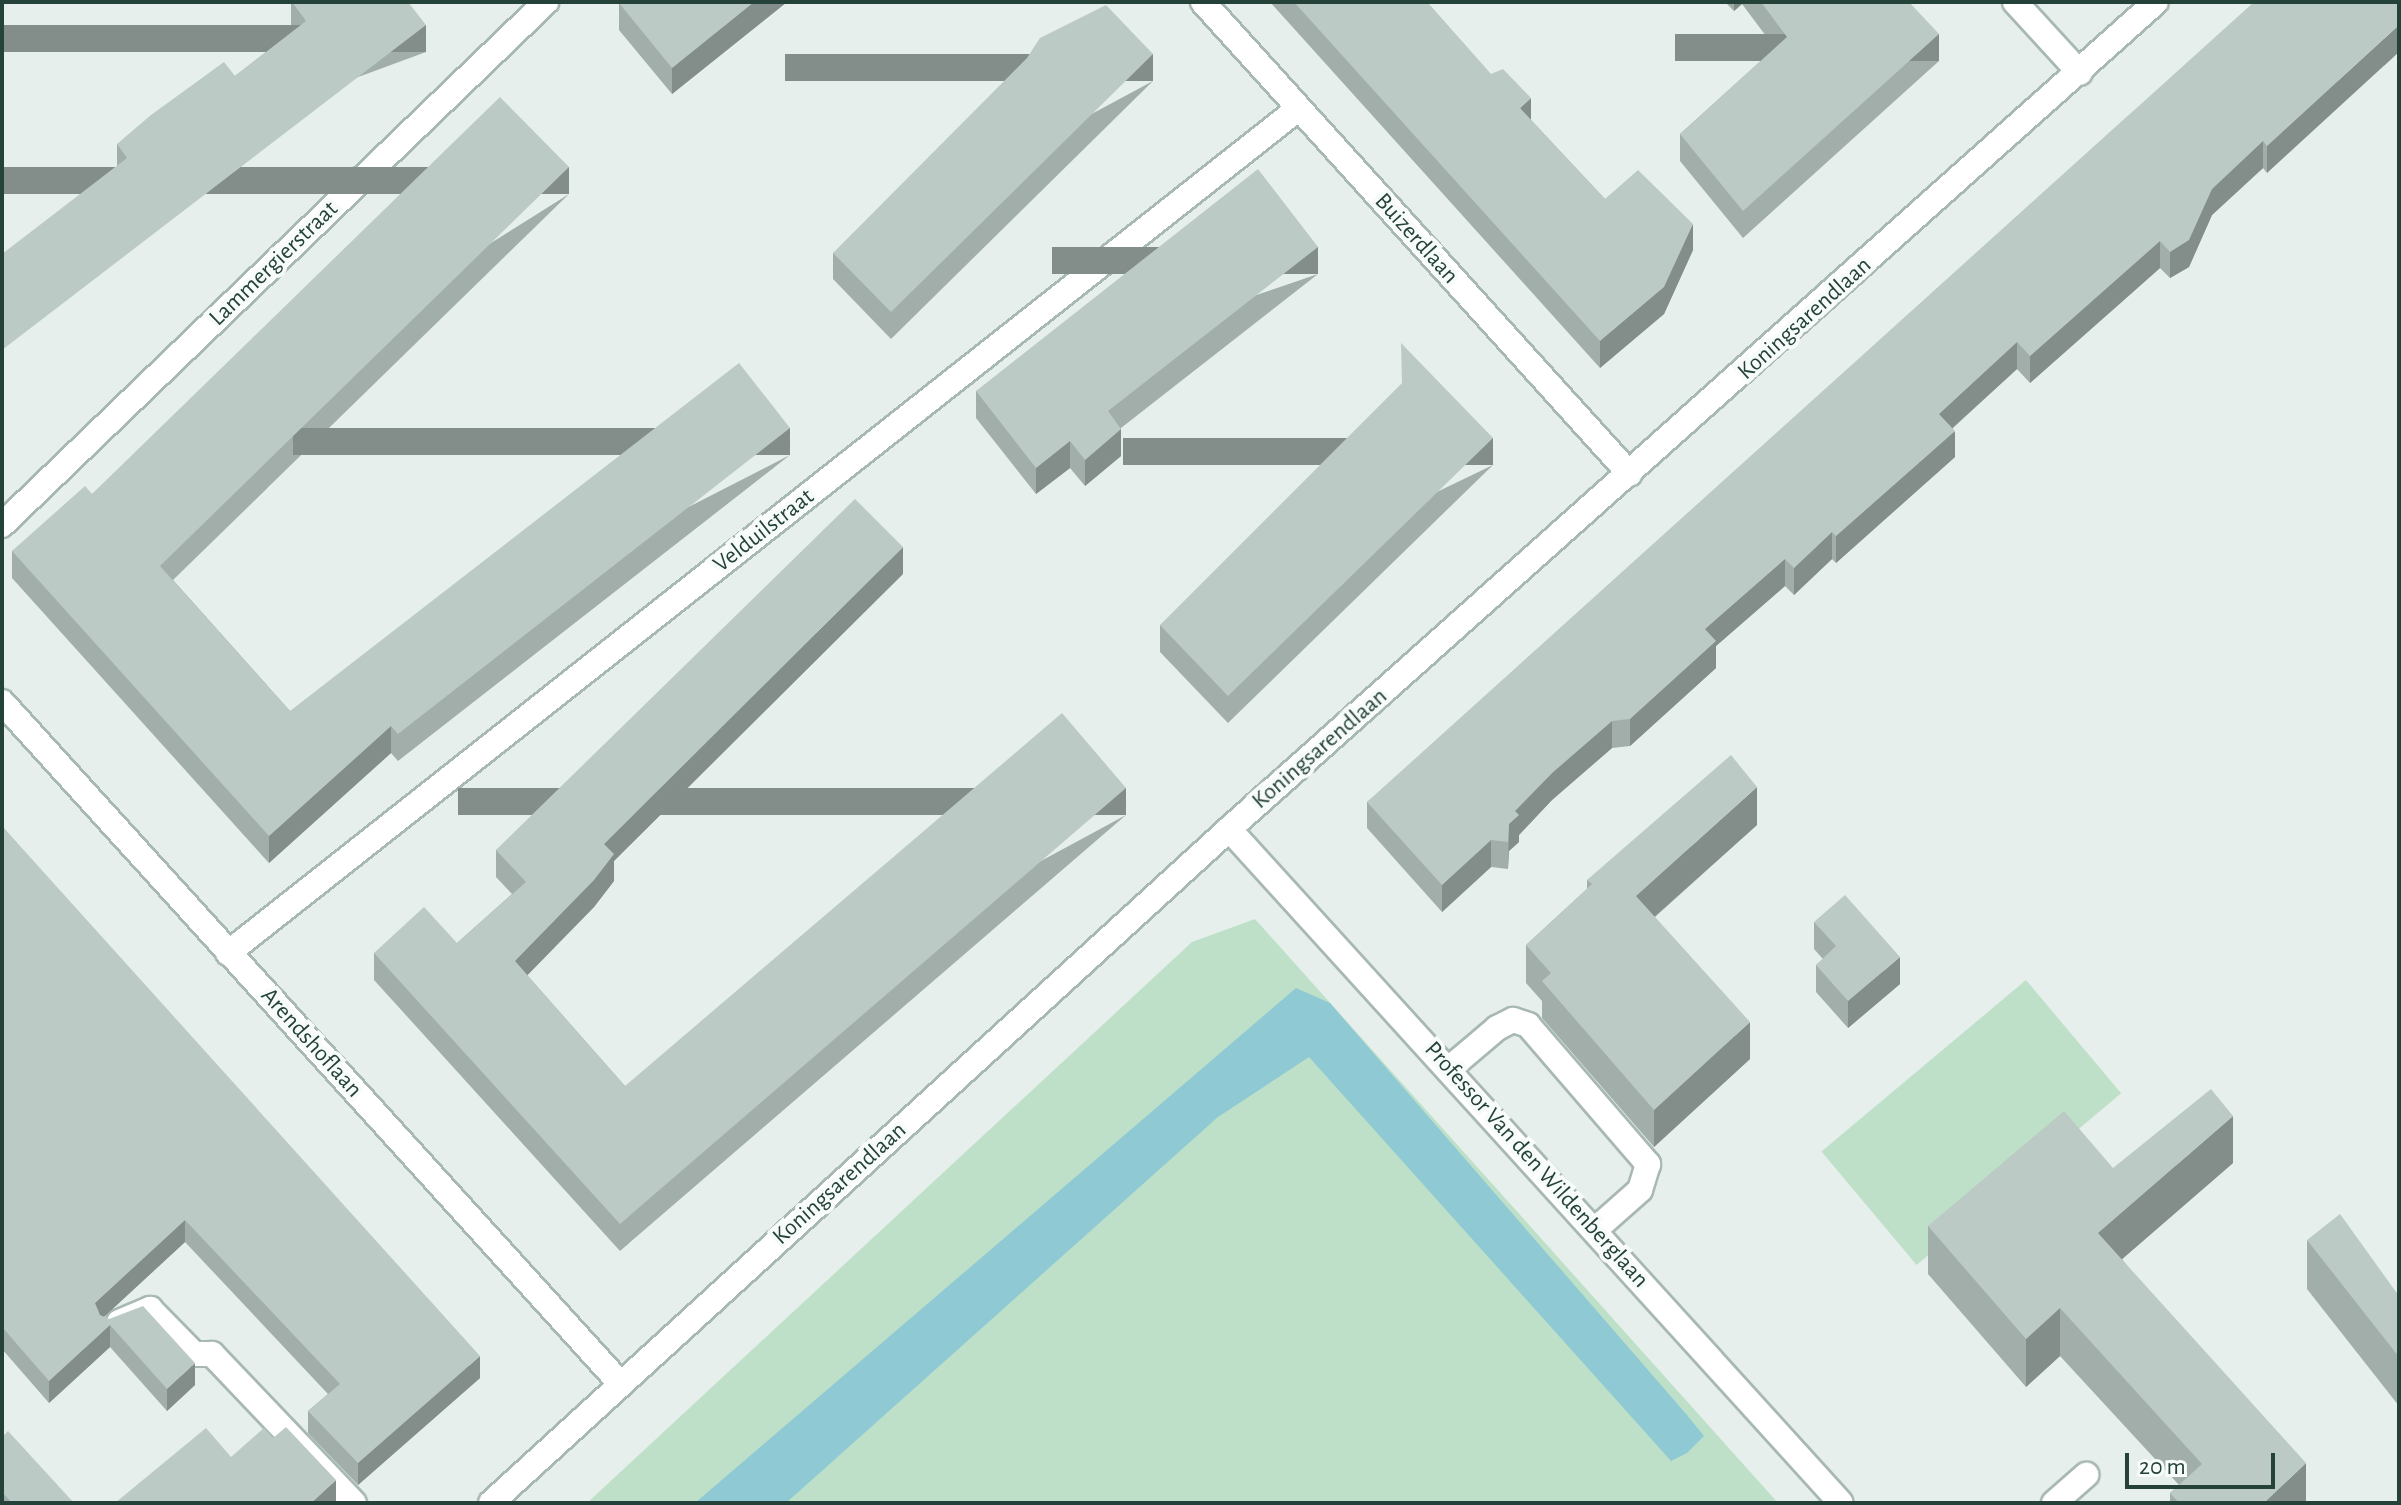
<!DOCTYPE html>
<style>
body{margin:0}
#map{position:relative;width:2401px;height:1505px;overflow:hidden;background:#e6efeb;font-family:"Alegreya Sans",sans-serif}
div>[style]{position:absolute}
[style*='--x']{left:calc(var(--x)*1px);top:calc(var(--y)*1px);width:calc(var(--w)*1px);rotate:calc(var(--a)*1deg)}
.green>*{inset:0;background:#bfe0c8;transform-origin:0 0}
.water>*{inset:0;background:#8ec9d4}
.roads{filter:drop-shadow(2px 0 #a8b8b2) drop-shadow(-2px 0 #a8b8b2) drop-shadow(0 2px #a8b8b2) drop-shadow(0 -2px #a8b8b2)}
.service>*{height:24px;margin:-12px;padding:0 12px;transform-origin:12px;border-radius:12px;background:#fff}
.minor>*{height:24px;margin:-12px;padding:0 12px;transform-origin:12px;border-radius:12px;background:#fff}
.wall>*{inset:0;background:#a1aea9}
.shaded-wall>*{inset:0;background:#838d89;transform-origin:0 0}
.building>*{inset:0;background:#bbcac4}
span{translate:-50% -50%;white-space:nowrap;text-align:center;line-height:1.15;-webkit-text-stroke:8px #f7fbf9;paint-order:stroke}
.street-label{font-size:24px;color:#24423a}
.frame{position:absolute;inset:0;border:4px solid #24423a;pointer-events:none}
.scale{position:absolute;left:2125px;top:1453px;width:150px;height:36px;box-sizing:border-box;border:4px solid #24423a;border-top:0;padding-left:10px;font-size:24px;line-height:28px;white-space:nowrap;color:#24423a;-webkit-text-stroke:6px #f7fbf9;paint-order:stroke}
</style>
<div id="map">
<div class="green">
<div style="clip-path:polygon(1255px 919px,1778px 1503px,587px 1503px,1192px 942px)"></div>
<div style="left:2026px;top:980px;width:148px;height:267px;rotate:50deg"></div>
</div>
<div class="water">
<div style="clip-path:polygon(1296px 988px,1330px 1003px,1687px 1415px,1704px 1436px,1687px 1453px,1671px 1461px,1309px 1057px,1218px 1117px,786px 1503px,695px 1503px)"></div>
</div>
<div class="roads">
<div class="service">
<div style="--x:1450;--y:1068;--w:62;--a:-40.4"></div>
<div style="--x:1497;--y:1028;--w:18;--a:-27"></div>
<div style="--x:1513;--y:1020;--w:16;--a:18"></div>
<div style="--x:1528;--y:1025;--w:184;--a:49.2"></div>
<div style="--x:1648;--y:1164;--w:27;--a:107"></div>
<div style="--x:1640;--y:1190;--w:60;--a:138.4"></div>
<div style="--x:119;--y:1322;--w:34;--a:-23"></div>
<div style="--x:150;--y:1309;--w:63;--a:45.6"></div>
<div style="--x:194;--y:1354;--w:18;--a:0"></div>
<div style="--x:212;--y:1354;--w:206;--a:46.4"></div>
<div style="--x:2054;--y:1503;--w:43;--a:-41.2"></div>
</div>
<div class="minor">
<div style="--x:1203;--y:2;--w:636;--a:47.87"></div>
<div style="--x:2015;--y:2;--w:96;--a:47.5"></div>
<div style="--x:2;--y:525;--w:755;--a:-43.87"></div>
<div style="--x:2;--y:702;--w:920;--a:47.78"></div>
<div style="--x:1229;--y:829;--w:910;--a:47.76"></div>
<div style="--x:228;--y:953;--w:1363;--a:-38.27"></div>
<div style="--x:491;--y:1503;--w:999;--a:-42.4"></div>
<div style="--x:1229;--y:829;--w:1242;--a:-41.74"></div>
</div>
</div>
<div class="wall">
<div style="clip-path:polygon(291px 2px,426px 52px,117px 166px,117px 144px,235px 76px,293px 31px,291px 29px)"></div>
<div style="clip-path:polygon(621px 2px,787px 2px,672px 94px,619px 30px,619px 3px)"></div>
<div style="clip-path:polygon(1270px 2px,1427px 2px,1531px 120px,1605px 199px,1693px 250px,1664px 314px,1600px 368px)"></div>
<div style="clip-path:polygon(1725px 2px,1909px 2px,1939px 61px,1743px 238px,1680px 161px,1680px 134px,1775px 48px,1742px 4px,1734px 11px)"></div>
<div style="clip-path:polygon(2399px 2px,2267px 173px,2263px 168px,2212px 215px,2189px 267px,2170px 278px,2160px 268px,2030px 383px,2017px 369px,1953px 428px,1955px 457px,1836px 563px,1832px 559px,1794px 595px,1785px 586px,1716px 646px,1716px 668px,1630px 746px,1612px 748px,1552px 800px,1519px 835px,1519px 842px,1509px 851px,1508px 869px,1491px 867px,1442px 912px,1367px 828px,1367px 802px)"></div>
<div style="clip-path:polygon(1153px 81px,891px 339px,833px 279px,833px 253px)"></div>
<div style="clip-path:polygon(569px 194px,173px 580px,290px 711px,790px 455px,398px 761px,391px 753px,269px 863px,12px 578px,12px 551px,92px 494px)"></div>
<div style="clip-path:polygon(1318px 274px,1121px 428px,1121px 456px,1085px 486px,1070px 468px,1036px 494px,976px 418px,976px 391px)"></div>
<div style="clip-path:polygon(1493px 465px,1228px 723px,1160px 652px,1160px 625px)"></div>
<div style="clip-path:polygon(903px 574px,614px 861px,614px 881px,594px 907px,527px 975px,625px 1086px,1126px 815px,620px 1251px,374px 980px,374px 953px,457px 943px,512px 894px,496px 877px,496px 850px)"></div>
<div style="clip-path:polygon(1757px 825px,1655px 917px,1750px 1059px,1654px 1147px,1542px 1018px,1542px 1001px,1526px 983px,1526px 945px,1587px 889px,1587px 880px)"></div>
<div style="clip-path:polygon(2px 826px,480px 1378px,358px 1485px,308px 1433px,308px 1411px,328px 1394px,185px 1242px,104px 1317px,195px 1385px,167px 1411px,110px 1347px,49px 1403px,2px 1349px)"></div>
<div style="clip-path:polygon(1814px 922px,1900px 984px,1848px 1028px,1816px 992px,1816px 965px,1823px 959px,1814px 949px)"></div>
<div style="clip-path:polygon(2233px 1163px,2122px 1259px,2306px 1503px,2170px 1503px,2170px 1493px,2179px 1485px,2060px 1356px,2026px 1387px,1928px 1274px,1928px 1226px,2113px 1168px)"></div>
<div style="clip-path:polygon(2307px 1240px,2399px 1296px,2399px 1406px,2307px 1289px)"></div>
<div style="clip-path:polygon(2px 1437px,74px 1503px,2px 1503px)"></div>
</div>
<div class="shaded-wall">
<div style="clip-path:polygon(754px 2px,787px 2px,672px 94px,672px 68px)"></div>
<div style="clip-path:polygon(1734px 2px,1742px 2px,1742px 4px,1734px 11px)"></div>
<div style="left:426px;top:25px;width:27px;height:534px;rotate:90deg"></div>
<div style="clip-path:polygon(2399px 25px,2399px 52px,2267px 173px,2267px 146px)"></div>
<div style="left:1939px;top:34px;width:27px;height:264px;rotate:90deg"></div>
<div style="left:1153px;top:54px;width:27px;height:368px;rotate:90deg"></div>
<div style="clip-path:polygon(1531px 98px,1531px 125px,1520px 108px)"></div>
<div style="clip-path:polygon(2263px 141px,2263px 168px,2212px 215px,2189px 267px,2170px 278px,2170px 252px,2212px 189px)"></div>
<div style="left:569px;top:167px;width:27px;height:571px;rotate:90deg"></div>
<div style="clip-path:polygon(1693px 224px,1693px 250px,1664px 314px,1600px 368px,1600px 341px)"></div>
<div style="clip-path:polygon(2160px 241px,2160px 268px,2030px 383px,2030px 356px)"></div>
<div style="left:1318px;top:247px;width:27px;height:266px;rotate:90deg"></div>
<div style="clip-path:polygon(2017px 342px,2017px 369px,1939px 440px,1939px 414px)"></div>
<div style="left:790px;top:428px;width:27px;height:497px;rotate:90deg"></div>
<div style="clip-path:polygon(1121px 429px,1121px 456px,1085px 486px,1085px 460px)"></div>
<div style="clip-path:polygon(1955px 431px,1955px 457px,1836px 563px,1836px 536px)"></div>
<div style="left:1493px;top:438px;width:27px;height:370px;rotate:90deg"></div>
<div style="clip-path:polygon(1070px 441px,1070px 468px,1036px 494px,1036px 468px)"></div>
<div style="clip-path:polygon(1832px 532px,1832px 559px,1794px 595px,1794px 568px)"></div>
<div style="clip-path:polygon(903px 547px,903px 574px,614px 861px,614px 881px,594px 907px,515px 988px,515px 961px,604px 844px)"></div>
<div style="clip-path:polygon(1785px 559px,1785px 586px,1716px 646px,1716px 668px,1630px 746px,1630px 719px,1705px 629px)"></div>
<div style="clip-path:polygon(1612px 721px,1612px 748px,1552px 800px,1519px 835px,1519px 842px,1509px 851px,1508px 869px,1509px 824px,1515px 811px,1552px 773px)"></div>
<div style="clip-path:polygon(391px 726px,391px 753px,269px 863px,269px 836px)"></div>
<div style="clip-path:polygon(1757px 787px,1757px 825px,1636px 933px,1636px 896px)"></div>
<div style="left:1126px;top:788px;width:27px;height:668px;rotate:90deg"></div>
<div style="clip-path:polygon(1491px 840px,1491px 867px,1442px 912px,1442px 885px)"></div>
<div style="clip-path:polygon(1900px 957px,1900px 984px,1848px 1028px,1848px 1001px)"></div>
<div style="clip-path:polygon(1750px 1022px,1750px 1059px,1654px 1147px,1654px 1110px)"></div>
<div style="clip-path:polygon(2233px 1116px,2233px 1163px,2098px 1280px,2098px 1233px)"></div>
<div style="clip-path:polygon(185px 1220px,185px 1242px,95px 1325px,95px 1303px)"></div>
<div style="clip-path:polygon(2060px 1308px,2060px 1356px,2026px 1387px,2026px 1339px)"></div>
<div style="clip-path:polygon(110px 1325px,110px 1347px,49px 1403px,49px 1381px)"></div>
<div style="clip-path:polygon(480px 1356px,480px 1378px,358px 1485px,358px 1463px)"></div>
<div style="clip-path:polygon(195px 1363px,195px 1385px,167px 1411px,167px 1389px)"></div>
<div style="clip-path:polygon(2306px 1463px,2306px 1503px,2264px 1503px)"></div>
<div style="clip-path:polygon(336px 1480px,336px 1503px,311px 1503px)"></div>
</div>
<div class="building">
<div style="clip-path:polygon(292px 2px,408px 2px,426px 25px,2px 350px,2px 254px,127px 158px,117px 144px,151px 115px,224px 62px,235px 76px,306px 21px)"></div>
<div style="clip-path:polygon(621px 2px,754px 2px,672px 68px,619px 3px)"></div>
<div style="clip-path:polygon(1294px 2px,1427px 2px,1491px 74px,1503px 69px,1531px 98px,1520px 108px,1605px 199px,1638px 170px,1693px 224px,1664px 287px,1600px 341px)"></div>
<div style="clip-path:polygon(1761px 2px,1909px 2px,1939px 34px,1743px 211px,1680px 134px,1787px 37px)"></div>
<div style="clip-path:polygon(2254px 2px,2399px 2px,2399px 25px,2267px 146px,2263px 141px,2212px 189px,2189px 240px,2170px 252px,2160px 241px,2030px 356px,2017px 342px,1939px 414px,1955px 431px,1836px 536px,1832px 532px,1794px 568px,1785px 559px,1705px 629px,1716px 641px,1630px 719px,1612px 721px,1552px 773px,1515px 811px,1519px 815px,1509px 824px,1508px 842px,1491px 840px,1442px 885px,1367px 802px)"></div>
<div style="clip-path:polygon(1106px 5px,1153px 54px,891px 312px,833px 253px,1027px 58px,1040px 38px)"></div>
<div style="clip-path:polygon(500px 97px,569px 167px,160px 566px,290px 711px,739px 363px,790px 428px,398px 734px,391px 726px,269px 836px,12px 551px,85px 486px,92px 494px)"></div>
<div style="clip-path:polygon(1258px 169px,1318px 247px,1108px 411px,1121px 429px,1085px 460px,1070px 441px,1036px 468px,976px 391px)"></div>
<div style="clip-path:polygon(1401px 343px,1493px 438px,1228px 696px,1160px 625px,1402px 383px)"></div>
<div style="clip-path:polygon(855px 499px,903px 547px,604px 844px,614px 854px,594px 880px,515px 961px,625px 1086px,1062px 713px,1126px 788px,620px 1224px,374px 953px,424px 907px,457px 943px,526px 882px,496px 850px)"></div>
<div style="clip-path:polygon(1731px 755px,1757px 787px,1636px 896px,1750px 1022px,1654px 1110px,1542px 981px,1551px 973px,1526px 945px,1592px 884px,1587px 880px)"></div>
<div style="clip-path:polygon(2px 826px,480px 1356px,358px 1463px,308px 1411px,340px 1384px,185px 1220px,95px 1303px,100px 1315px,109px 1319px,143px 1306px,195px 1363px,167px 1389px,110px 1325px,49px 1381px,2px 1327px)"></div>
<div style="clip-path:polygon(1845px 895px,1900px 957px,1848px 1001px,1816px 965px,1836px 946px,1814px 922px)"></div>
<div style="clip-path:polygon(2211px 1089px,2233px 1116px,2098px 1233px,2306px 1463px,2264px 1503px,2179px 1503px,2170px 1493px,2202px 1464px,2060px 1308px,2026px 1339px,1928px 1226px,2064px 1111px,2113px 1168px)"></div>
<div style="clip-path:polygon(2340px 1214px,2399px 1296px,2399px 1357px,2307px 1240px)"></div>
<div style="clip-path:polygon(286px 1427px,336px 1480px,311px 1503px,115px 1503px,206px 1428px,231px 1457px,264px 1428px,273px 1438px)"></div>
<div style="clip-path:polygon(8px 1431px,74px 1503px,12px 1503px,2px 1492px,2px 1437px)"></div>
</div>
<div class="street-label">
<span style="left:1416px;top:239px;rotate:48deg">Buizerdlaan</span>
<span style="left:274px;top:264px;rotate:-44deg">Lammergierstraat</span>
<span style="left:1805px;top:319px;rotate:-42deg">Koningsarendlaan</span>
<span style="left:764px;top:531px;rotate:-38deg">Velduilstraat</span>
<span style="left:1320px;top:749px;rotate:-41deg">Koningsarendlaan</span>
<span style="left:311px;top:1043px;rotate:48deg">Arendshoflaan</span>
<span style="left:1536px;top:1165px;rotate:48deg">Professor Van den Wildenberglaan</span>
<span style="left:840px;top:1184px;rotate:-42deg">Koningsarendlaan</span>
</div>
<div class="frame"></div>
<div class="scale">20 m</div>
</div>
